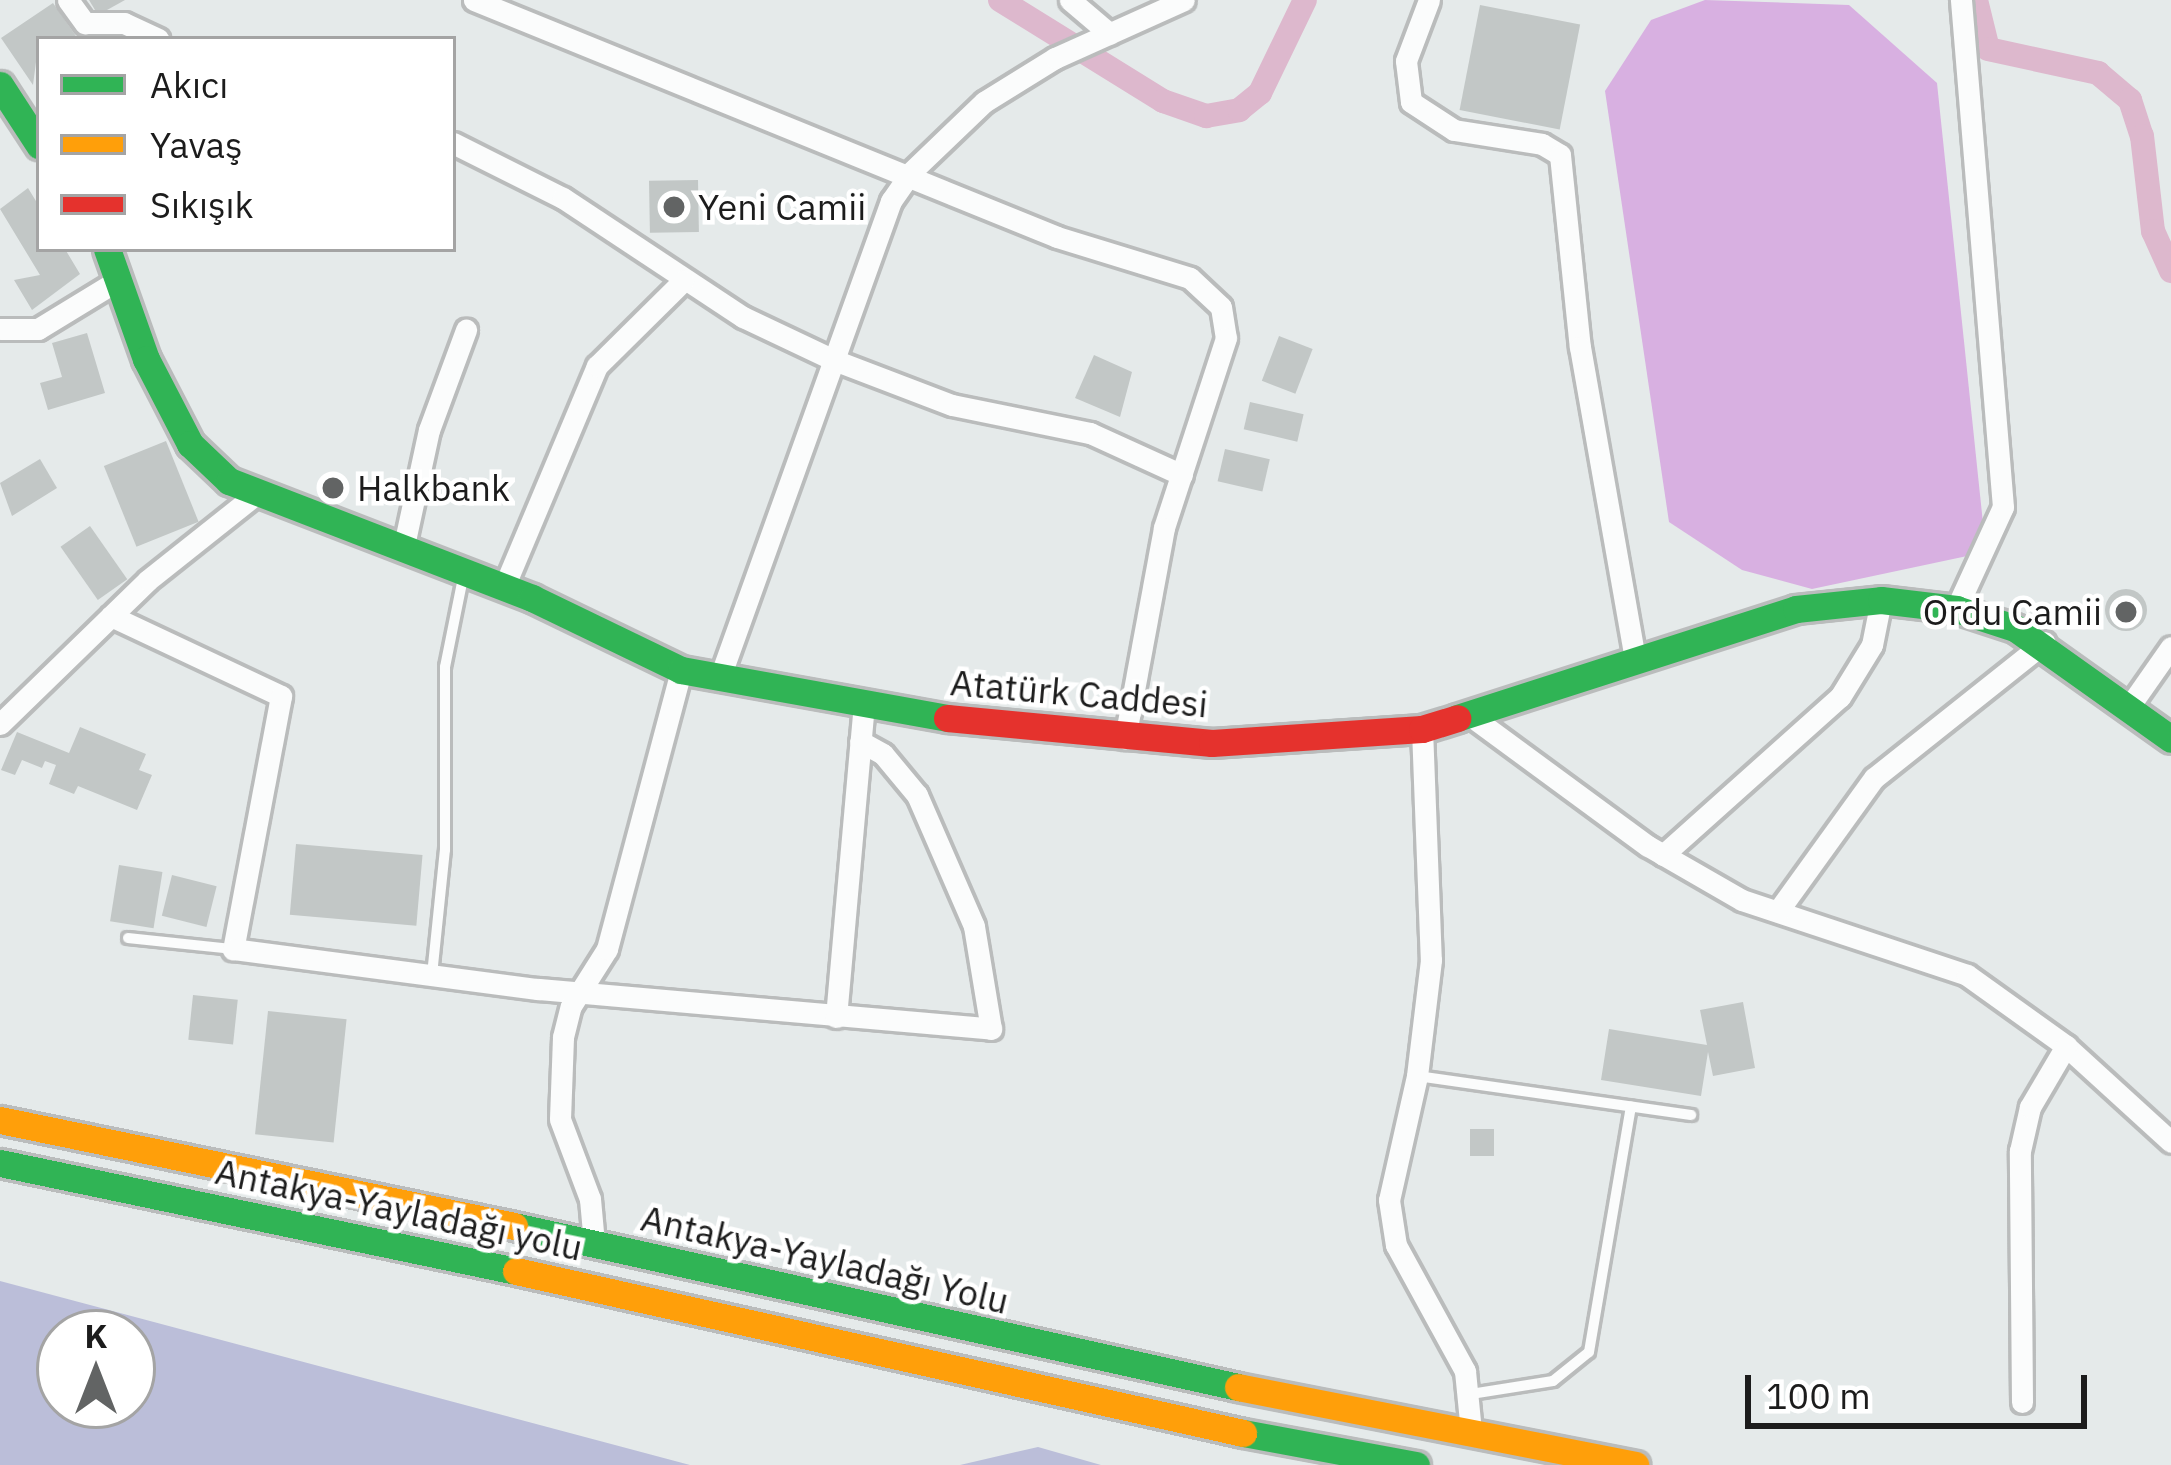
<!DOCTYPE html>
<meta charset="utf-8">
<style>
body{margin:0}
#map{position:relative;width:2171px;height:1465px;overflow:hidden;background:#e5eaea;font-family:"IBM Plex Sans",sans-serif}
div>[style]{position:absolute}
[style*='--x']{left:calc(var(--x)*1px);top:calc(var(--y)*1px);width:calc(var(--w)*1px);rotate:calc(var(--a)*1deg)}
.forest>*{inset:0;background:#bbbed9}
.pitch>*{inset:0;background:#d8b0e1}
.canal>*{height:24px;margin:-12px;padding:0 12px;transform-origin:12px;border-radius:12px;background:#ddb8cd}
.building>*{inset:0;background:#c2c7c6;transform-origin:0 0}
.round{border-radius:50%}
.roads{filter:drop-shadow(3px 0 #babcbc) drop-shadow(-3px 0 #babcbc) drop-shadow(0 3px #babcbc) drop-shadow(0 -3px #babcbc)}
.lane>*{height:10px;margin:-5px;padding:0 5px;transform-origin:5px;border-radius:5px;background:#fbfcfc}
.street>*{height:21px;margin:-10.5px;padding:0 10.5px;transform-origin:10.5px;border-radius:10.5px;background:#fbfcfc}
.fast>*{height:27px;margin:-13.5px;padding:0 13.5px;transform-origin:13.5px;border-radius:13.5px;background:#30b455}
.slow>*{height:27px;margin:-13.5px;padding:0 13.5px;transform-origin:13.5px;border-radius:13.5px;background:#ff9f0a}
.jam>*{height:27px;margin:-13.5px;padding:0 13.5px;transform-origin:13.5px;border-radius:13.5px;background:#e5322d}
.dots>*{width:33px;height:33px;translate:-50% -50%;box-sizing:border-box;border:6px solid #fff;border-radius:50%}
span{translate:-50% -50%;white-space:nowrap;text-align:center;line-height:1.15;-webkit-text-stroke:9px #fff;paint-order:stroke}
.poi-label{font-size:36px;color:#1c1c1c}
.left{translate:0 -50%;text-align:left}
.right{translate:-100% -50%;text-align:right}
.street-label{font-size:36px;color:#1c1c1c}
.legend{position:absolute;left:36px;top:36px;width:420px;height:216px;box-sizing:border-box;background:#fff;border:3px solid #a4a4a4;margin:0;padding:15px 21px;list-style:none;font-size:36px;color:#1c1c1c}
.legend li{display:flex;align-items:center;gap:24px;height:60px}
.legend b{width:60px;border:3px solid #a4a4a4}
.north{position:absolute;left:36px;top:1309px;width:120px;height:120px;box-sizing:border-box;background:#fff;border:3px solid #a4a4a4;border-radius:50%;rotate:0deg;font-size:33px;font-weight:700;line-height:48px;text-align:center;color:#1c1c1c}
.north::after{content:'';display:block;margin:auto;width:42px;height:54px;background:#626464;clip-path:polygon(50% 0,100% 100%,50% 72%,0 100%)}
.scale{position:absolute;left:1745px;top:1375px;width:342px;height:54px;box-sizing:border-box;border:6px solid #1c1c1c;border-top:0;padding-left:15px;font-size:36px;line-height:42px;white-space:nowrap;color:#1c1c1c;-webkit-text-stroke:9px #fff;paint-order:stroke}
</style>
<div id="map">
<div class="forest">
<div style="clip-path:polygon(evenodd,0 1281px,690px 1465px,0 1465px,0 1281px,60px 1333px,132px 1333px,132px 1405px,60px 1405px,60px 1333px)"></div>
<div style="clip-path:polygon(1038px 1447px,1101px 1465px,960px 1465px)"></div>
</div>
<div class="pitch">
<div style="clip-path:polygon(1705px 0,1849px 5px,1937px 83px,1986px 552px,1812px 589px,1742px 570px,1669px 522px,1605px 91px,1651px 20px)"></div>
</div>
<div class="canal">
<div style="--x:1000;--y:0;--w:192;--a:31.8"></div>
<div style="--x:1163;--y:101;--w:46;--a:19.2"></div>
<div style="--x:1206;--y:116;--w:34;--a:-10"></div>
<div style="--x:1239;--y:110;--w:27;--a:-39"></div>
<div style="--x:1260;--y:93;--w:103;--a:-64.2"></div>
<div style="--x:1976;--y:0;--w:50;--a:76.2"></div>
<div style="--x:1988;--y:49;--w:113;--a:12.3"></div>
<div style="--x:2098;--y:73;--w:42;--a:40.2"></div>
<div style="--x:2130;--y:100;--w:38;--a:72"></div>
<div style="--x:2142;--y:136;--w:96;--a:83.4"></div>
<div style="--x:2153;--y:231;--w:44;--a:65.8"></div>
</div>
<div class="building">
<div style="clip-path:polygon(89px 0,125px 0,98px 15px)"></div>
<div style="clip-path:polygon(53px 3px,78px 39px,39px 39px,33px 85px,1px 38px)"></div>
<div style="left:1480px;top:5px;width:102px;height:107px;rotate:11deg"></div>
<div style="left:698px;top:180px;width:52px;height:49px;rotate:89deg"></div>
<div style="clip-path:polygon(28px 188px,39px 206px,39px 249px,65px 249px,80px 274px,32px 310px,14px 280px,40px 275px,0 209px)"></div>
<div style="clip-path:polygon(87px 333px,105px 393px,48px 410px,40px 383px,62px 377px,52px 343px)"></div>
<div style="left:1279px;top:336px;width:36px;height:48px;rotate:21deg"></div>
<div style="clip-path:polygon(1094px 355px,1132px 372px,1120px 417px,1075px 398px)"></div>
<div style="left:1250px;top:402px;width:55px;height:28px;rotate:13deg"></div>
<div style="left:166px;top:441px;width:87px;height:67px;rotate:68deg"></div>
<div style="left:1225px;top:449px;width:46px;height:33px;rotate:13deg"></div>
<div style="clip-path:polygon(40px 459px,57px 488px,12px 516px,0 483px)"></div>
<div style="left:90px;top:526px;width:65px;height:36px;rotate:55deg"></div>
<div class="round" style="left:2105px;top:589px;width:42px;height:42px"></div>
<div style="clip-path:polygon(80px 727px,146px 754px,139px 770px,152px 775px,137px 810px,78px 786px,74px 794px,49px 784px,56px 765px,45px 761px,42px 768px,22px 760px,15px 775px,1px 770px,17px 732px,69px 753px)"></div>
<div style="left:296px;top:844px;width:127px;height:71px;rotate:5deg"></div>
<div style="left:119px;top:865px;width:44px;height:57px;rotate:9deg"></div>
<div style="left:172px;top:875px;width:46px;height:42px;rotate:14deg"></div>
<div style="left:193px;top:995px;width:45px;height:45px;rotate:6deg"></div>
<div style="clip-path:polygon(1743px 1002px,1755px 1068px,1713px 1076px,1708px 1052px,1701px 1096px,1601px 1080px,1609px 1029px,1707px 1045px,1700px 1010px)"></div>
<div style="left:268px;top:1011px;width:79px;height:124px;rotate:6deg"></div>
<div style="left:1470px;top:1129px;width:24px;height:27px"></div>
</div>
<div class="roads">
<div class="lane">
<div style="--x:128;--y:938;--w:106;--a:6"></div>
<div style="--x:432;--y:975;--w:126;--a:-84.1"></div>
<div style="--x:445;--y:850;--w:183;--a:-90"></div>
<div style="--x:445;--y:667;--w:96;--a:-78.6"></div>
<div style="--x:1417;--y:1076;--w:277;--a:8.1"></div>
<div style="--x:1471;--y:1394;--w:83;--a:-9"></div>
<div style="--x:1553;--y:1381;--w:46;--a:-38.9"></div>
<div style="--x:1589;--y:1352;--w:249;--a:-80.3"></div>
</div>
<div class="street">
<div style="--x:68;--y:0;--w:29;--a:54"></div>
<div style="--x:85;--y:23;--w:39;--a:0"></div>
<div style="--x:124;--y:23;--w:38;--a:25"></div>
<div style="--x:474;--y:0;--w:629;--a:22.12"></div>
<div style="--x:1057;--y:237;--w:139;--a:17.1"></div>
<div style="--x:1190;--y:278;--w:42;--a:43.1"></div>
<div style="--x:1221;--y:307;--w:31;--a:81"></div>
<div style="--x:1226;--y:338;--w:200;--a:108.1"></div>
<div style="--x:1164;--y:528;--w:214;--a:100.5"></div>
<div style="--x:1070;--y:0;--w:52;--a:40.4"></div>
<div style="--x:1429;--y:0;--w:65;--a:110.7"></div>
<div style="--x:1406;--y:61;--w:41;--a:83"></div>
<div style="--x:1411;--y:102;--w:51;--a:33.1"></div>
<div style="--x:1454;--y:130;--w:89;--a:9"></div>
<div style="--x:1542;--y:144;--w:21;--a:31"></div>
<div style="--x:1560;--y:155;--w:193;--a:84.1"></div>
<div style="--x:1580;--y:347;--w:318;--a:80"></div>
<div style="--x:453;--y:143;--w:123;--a:26.6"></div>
<div style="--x:563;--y:198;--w:216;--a:33.5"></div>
<div style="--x:743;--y:317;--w:101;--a:25.3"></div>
<div style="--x:834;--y:360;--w:126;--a:20.9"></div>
<div style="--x:952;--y:405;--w:141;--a:11.5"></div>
<div style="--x:1090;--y:433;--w:101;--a:24.5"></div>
<div style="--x:0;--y:329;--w:38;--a:0"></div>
<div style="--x:38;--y:329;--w:96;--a:-31.4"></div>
<div style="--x:403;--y:550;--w:123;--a:-77.8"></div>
<div style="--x:429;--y:430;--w:107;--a:-69.7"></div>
<div style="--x:504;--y:587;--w:240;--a:-67.2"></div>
<div style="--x:597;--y:366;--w:121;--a:-44.7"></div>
<div style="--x:1956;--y:609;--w:112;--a:-65.3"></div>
<div style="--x:2003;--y:507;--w:509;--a:-94.74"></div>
<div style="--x:111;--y:616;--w:188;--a:25.2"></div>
<div style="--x:281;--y:696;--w:258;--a:100.7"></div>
<div style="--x:233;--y:949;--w:308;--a:7.5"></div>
<div style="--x:538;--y:989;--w:455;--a:5"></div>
<div style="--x:991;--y:1029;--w:104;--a:-99.4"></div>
<div style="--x:974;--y:926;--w:143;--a:-113.5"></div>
<div style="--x:917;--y:795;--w:53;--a:-129.7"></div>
<div style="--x:883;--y:754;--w:26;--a:-151"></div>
<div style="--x:720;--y:677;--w:506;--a:-70.24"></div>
<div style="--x:891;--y:201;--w:35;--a:-55"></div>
<div style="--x:911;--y:172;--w:101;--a:-43.8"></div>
<div style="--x:984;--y:102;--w:84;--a:-31.8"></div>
<div style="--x:1055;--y:58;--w:141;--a:-24.2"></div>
<div style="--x:2129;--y:707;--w:73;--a:-55"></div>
<div style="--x:1468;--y:714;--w:223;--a:36.3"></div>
<div style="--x:1648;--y:846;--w:108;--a:29.9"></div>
<div style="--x:1742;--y:900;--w:237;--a:18.4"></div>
<div style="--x:1967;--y:975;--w:122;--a:35.6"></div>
<div style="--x:2066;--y:1046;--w:142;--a:42.4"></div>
<div style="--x:0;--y:724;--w:206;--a:-44.2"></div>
<div style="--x:148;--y:580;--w:137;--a:-38.5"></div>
<div style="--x:1422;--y:729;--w:231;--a:87.8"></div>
<div style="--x:1431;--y:960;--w:117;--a:96.9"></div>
<div style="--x:1417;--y:1076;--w:127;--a:102.7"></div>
<div style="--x:1389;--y:1200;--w:46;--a:81.2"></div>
<div style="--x:1396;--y:1245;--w:144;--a:61.3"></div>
<div style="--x:1465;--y:1371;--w:60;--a:84.3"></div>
<div style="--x:1663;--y:855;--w:237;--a:-41.8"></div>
<div style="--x:1840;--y:697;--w:61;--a:-58.4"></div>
<div style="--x:1872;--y:645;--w:46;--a:-78.7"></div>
<div style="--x:1778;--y:911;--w:164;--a:-54.2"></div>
<div style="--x:1874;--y:778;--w:218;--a:-38.5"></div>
<div style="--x:836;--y:1017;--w:312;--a:-84.9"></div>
<div style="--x:594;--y:1243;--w:44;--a:-95.2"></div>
<div style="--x:590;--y:1199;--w:85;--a:-110.6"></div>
<div style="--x:560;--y:1119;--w:82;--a:-87.9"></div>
<div style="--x:563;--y:1037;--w:32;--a:-76"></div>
<div style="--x:571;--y:1006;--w:67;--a:-57.7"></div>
<div style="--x:607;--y:949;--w:289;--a:-75.1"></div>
<div style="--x:2022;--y:1402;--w:251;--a:-90.5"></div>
<div style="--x:2020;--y:1151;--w:45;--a:-77.2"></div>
<div style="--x:2030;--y:1107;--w:71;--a:-59.5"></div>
</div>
<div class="fast">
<div style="--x:0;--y:85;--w:72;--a:57"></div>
<div style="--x:107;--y:249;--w:117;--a:70.5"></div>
<div style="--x:146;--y:359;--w:96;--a:62.6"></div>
<div style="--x:190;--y:444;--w:54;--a:43.5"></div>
<div style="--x:229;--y:481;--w:325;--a:21.1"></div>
<div style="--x:532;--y:598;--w:165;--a:25.8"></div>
<div style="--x:681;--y:670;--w:270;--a:10.2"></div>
<div style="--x:1457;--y:718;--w:356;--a:-17.8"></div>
<div style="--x:1796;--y:609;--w:85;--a:-6"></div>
<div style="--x:1881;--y:600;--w:76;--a:6.8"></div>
<div style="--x:1956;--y:609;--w:62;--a:17.9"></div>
<div style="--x:2015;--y:628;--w:191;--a:35.4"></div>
<div style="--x:0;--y:1163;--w:527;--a:11.82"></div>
<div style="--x:514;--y:1226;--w:742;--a:12.54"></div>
<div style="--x:1243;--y:1433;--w:176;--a:10.5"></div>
</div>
<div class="slow">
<div style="--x:0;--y:1120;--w:525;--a:11.65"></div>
<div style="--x:516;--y:1271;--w:745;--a:12.56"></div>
<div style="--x:1238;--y:1387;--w:405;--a:11.1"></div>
</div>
<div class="jam">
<div style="--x:947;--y:718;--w:266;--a:5.4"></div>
<div style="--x:1212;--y:743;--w:210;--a:-3.8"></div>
<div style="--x:1422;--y:729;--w:37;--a:-17"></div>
</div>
</div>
<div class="dots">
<div style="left:674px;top:207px;background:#626464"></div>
<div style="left:333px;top:488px;background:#626464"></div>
<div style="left:2126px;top:612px;background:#626464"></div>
</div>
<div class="poi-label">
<span class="left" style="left:698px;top:207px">Yeni Camii</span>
<span class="left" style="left:357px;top:488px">Halkbank</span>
<span class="right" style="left:2102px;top:612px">Ordu Camii</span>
</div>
<div class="street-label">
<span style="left:1079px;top:693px;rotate:5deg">Atatürk Caddesi</span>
<span style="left:399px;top:1209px;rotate:12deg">Antakya-Yayladağı yolu</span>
<span style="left:825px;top:1259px;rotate:13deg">Antakya-Yayladağı Yolu</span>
</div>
<ul class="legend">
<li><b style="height:15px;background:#30b455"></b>Akıcı</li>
<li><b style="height:15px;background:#ff9f0a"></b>Yavaş</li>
<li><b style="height:15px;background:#e5322d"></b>Sıkışık</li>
</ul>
<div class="north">K</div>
<div class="scale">100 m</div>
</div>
